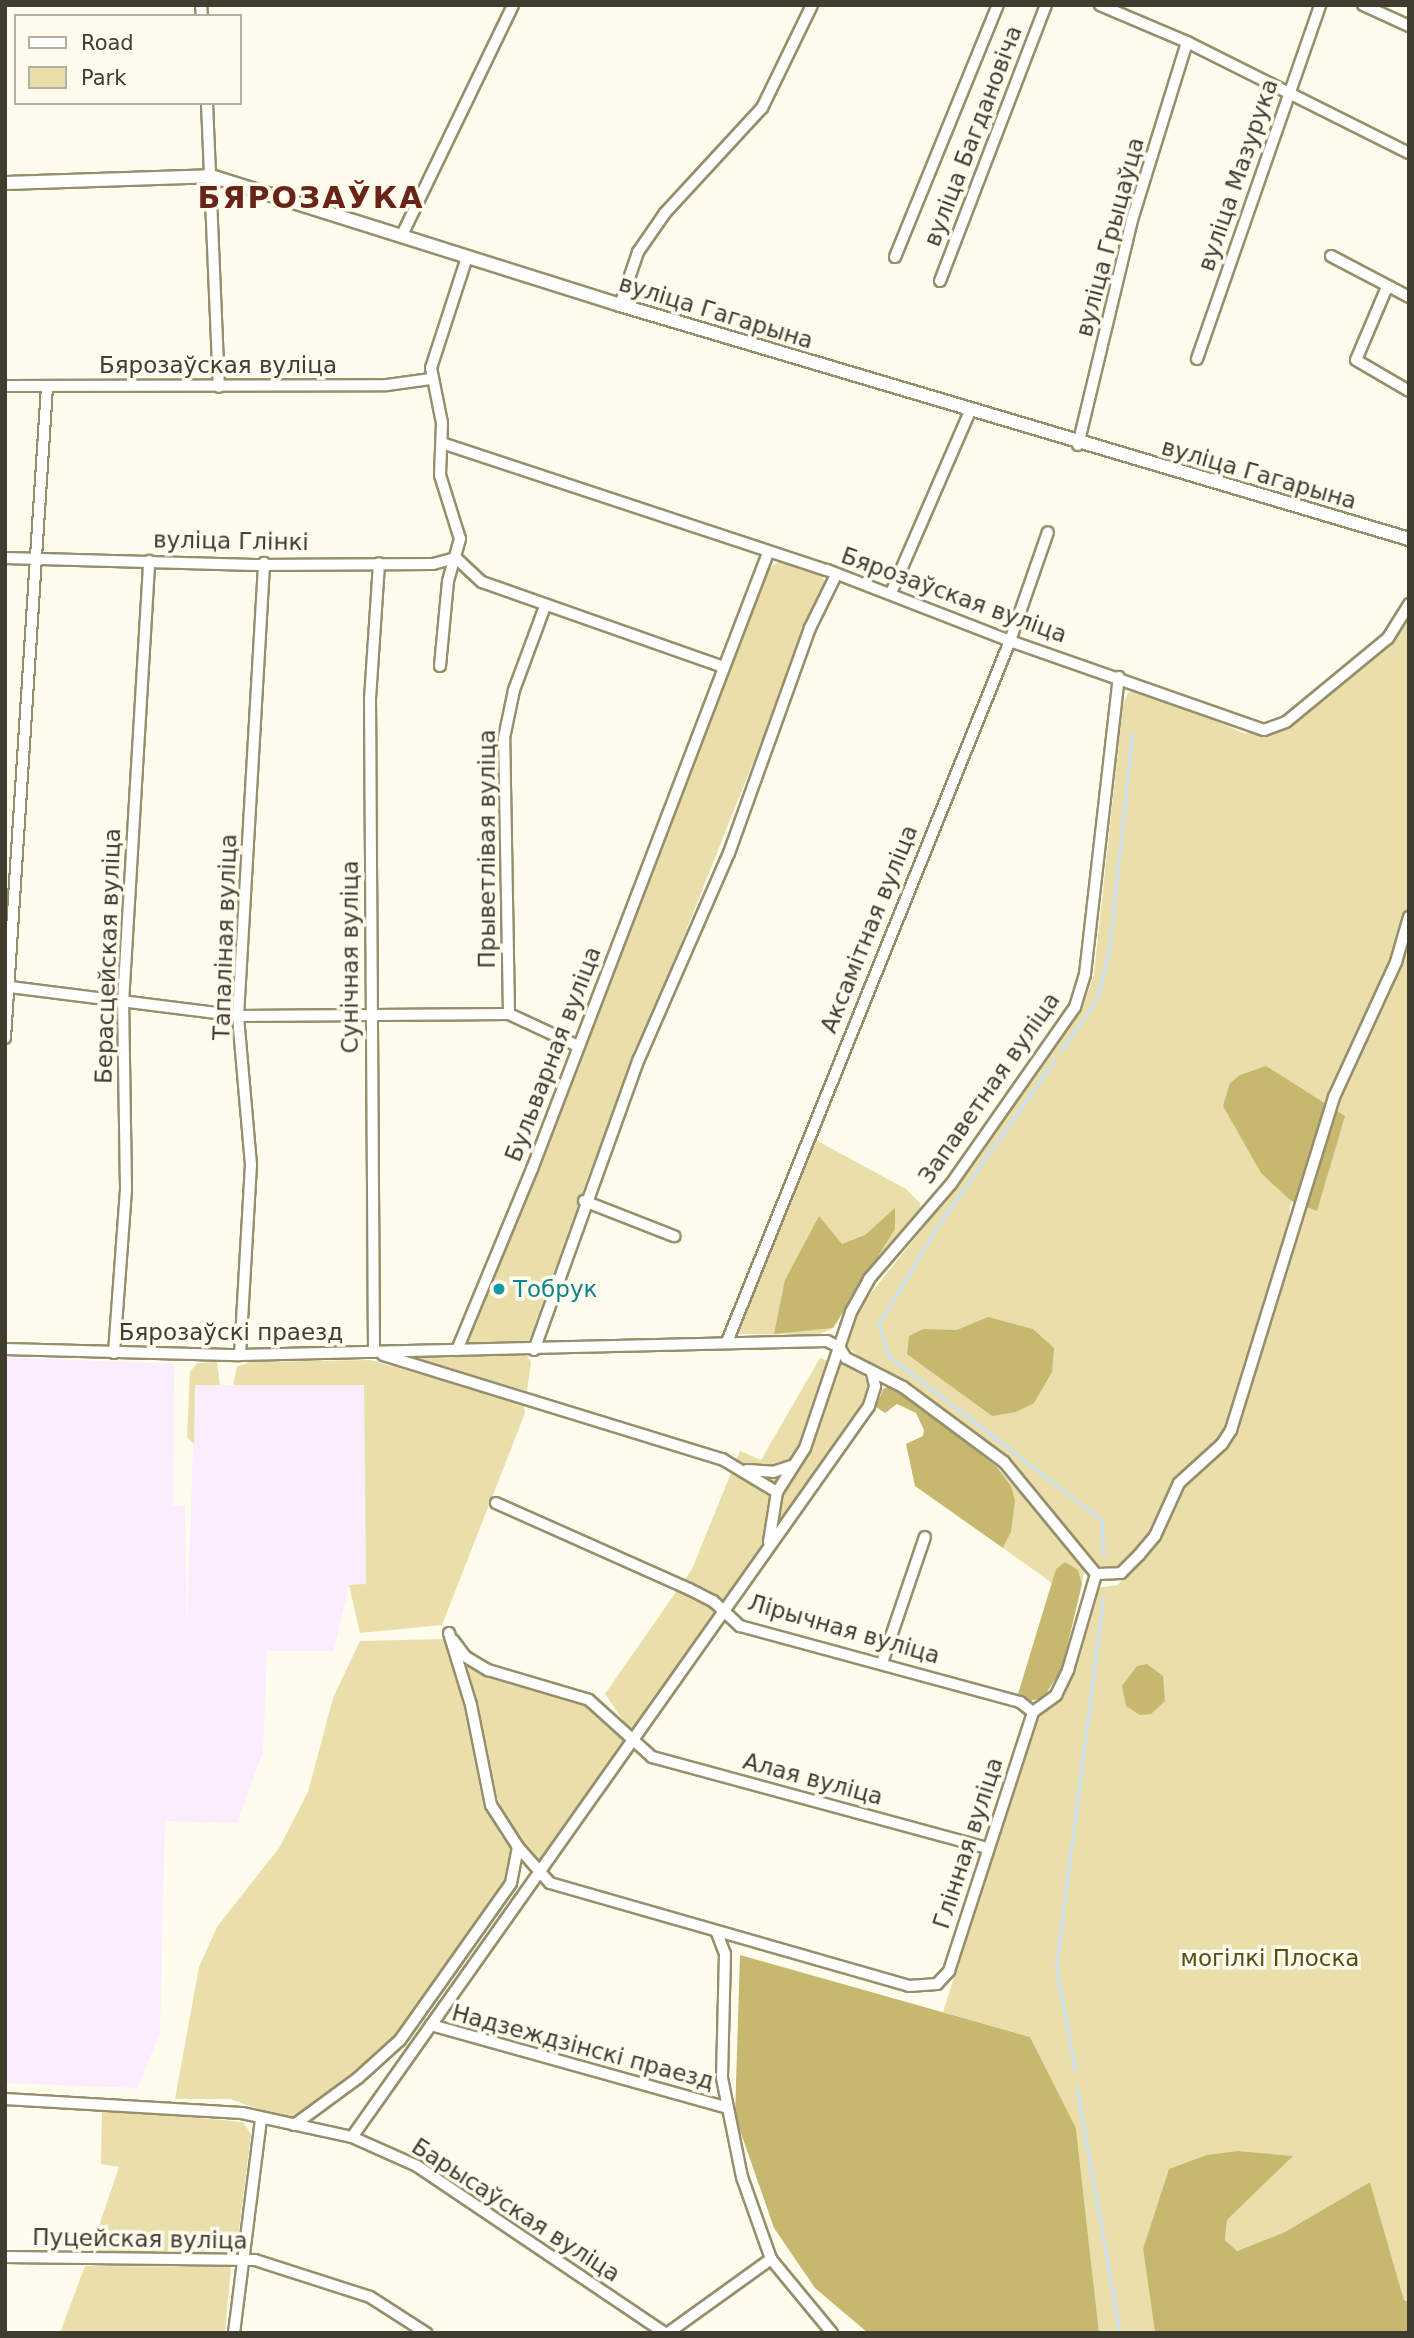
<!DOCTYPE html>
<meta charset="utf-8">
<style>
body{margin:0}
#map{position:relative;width:1414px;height:2338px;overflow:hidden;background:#fffced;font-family:"DejaVu Sans",sans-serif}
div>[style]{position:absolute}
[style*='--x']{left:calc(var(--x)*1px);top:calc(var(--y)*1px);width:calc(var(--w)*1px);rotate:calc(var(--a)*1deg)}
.industrial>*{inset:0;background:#fbecff}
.green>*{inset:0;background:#eadfaa}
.forest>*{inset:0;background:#c7b86f}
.stream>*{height:2.5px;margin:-1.25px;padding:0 1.25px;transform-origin:1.25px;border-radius:1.25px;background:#cae1f6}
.roads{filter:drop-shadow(2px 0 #968f6c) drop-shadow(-2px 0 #968f6c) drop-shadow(0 2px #968f6c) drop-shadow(0 -2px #968f6c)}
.minor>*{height:10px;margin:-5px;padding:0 5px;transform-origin:5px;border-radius:5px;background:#fff}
.tertiary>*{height:12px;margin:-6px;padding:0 6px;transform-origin:6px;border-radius:6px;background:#fff}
.dots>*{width:19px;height:19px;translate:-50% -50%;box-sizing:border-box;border:4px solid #fffced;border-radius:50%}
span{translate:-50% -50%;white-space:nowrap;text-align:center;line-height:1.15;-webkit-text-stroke:7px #fffced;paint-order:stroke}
.street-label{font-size:23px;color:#403d2e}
.culture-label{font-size:23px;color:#0d838f}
.left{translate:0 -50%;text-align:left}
.park-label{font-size:23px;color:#564b13}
.district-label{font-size:30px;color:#682517;font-weight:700;letter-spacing:2px}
.frame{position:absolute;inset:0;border:7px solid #403d2e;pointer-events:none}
.legend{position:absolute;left:14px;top:14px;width:228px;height:91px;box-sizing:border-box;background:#fffced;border:2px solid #b3b0a1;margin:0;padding:9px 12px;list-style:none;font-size:21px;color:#403d2e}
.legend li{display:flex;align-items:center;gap:14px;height:35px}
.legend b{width:35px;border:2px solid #b3b0a1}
</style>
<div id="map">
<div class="industrial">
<div style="clip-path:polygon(5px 1357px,174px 1364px,173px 1506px,185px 1506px,187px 1628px,195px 1385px,364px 1385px,366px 1585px,349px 1585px,334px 1651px,267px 1651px,263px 1752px,237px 1823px,165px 1821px,160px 2032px,138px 2088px,5px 2083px)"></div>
</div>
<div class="green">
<div style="clip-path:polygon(780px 561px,821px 575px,825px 582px,589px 1174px,529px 1341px,466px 1343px,575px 1077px,768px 569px)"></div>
<div style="clip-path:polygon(1409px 619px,1409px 909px,1391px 963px,1342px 1065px,1291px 1201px,1287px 1235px,1228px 1428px,1179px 1475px,1151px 1532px,1131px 1558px,1116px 1568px,1097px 1566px,1003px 1455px,900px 1377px,859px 1357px,847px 1346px,848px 1335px,858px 1309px,959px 1184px,1083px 1007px,1094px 974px,1123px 704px,1128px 693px,1139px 689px,1244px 733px,1280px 731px,1389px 645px)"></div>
<div style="clip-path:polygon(1409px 934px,1409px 2302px,1404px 2300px,1370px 2182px,1283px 2233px,1237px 2251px,1225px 2240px,1227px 2220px,1292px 2156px,1238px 2151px,1143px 2249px,1155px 2333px,1099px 2333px,1076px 2128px,1030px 2037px,943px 2012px,1035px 1722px,1060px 1699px,1070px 1679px,1097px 1588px,1118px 1585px,1185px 1483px,1235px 1436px,1336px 1110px)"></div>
<div style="clip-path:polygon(812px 1138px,906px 1189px,920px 1203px,920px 1209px,875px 1261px,833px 1328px,818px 1335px,736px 1334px)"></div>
<div style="clip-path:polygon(527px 1355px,531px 1362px,527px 1391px,414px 1358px)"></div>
<div style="clip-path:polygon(820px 1358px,858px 1370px,867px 1380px,866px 1397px,631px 1732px,605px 1694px,692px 1569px,740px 1451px,761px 1460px)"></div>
<div style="clip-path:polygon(370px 1360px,523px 1403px,525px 1413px,442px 1625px,360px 1633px,349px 1585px,366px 1584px,364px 1385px,233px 1385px,237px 1367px,249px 1362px)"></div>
<div style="clip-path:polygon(217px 1362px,220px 1385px,195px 1385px,194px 1444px,187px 1437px,190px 1372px,197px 1363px)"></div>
<div style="clip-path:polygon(997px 1467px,1073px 1553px,1084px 1571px,1082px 1584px,1078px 1570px,1056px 1569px,1052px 1583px,1003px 1548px,1011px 1532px,1011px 1486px)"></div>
<div style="clip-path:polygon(444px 1639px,469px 1725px,480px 1790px,500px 1835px,511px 1848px,504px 1886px,396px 2039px,291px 2120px,230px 2099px,175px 2099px,199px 1967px,217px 1927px,279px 1848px,308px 1792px,333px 1698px,360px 1641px)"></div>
<div style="clip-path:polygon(467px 1664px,590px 1706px,626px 1740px,539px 1862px,505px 1818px,495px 1790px)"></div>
<div style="clip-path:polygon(102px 2109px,243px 2122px,251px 2134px,236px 2254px,89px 2255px,119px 2167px,101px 2164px)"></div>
<div style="clip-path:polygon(85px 2266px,231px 2267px,225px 2333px,60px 2333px)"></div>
</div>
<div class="forest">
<div style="clip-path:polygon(1266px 1066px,1345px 1116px,1317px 1211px,1291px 1201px,1261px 1173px,1223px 1106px,1230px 1083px,1240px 1075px)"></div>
<div style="clip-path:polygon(895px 1208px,895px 1229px,833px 1328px,774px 1334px,785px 1280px,819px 1216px,842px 1244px,865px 1235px)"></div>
<div style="clip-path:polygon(988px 1317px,1033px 1329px,1054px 1348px,1052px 1372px,1034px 1403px,1016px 1412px,992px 1416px,907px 1354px,909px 1336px,923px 1329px,957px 1330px)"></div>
<div style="clip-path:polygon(892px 1385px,997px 1467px,1011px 1486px,1015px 1501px,1011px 1532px,1003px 1548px,915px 1486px,906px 1444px,923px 1436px,924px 1430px,916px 1413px,897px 1404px,885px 1413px,876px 1407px,883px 1389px)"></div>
<div style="clip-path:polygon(1065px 1562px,1078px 1570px,1082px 1584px,1062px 1668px,1044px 1697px,1031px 1701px,1018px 1694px,1056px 1569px)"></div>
<div style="clip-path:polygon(1147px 1664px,1163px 1676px,1165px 1701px,1151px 1714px,1140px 1715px,1126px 1706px,1122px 1686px,1137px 1666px)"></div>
<div style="clip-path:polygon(740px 1955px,1030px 2037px,1076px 2128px,1099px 2333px,868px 2333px,815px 2288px,774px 2228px,735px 2116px)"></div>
<div style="clip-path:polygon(1238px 2151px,1293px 2156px,1227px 2220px,1225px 2240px,1237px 2251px,1283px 2233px,1370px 2182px,1404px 2300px,1409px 2302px,1409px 2333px,1155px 2333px,1143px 2249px,1169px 2169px,1207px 2155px)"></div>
</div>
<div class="stream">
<div style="--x:1061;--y:1051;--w:63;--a:-55.3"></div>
<div style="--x:1097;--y:999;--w:49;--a:-76"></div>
<div style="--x:1109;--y:951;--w:218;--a:-83.9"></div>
<div style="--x:1056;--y:1059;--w:203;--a:125.2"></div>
<div style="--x:939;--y:1225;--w:116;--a:121.2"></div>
<div style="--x:879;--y:1324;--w:34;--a:73"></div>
<div style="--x:889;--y:1356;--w:269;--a:37.6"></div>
<div style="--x:1102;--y:1520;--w:35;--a:87"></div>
<div style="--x:1075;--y:2070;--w:106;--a:-100.4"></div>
<div style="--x:1056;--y:1966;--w:371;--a:-82.7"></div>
<div style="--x:1077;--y:2086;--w:251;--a:80.1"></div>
</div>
<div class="roads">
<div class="minor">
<div style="--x:201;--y:5;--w:11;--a:85"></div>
<div style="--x:1100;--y:5;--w:95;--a:23"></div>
<div style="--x:1187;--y:42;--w:248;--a:26.6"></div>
<div style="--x:1363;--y:5;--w:51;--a:24.5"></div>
<div style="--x:207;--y:103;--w:284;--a:87.6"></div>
<div style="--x:402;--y:235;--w:255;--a:-64.2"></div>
<div style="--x:1331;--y:256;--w:88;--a:27.7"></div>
<div style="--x:895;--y:257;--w:272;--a:-67.8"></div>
<div style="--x:940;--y:281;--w:296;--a:-69"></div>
<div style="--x:1387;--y:287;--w:79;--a:113"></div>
<div style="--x:1356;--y:360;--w:61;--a:30.3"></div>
<div style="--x:620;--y:305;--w:56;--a:-71.2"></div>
<div style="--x:638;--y:252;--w:47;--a:-55.3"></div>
<div style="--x:665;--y:213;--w:143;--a:-47.3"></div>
<div style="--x:762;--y:108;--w:114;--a:-64.1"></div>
<div style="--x:1197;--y:359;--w:375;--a:-70.8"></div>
<div style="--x:5;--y:386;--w:382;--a:-0.1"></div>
<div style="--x:387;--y:385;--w:44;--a:-7.8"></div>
<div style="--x:442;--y:443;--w:405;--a:18.3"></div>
<div style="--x:827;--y:570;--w:196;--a:21.2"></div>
<div style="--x:1010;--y:641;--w:269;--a:19.3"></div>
<div style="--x:1264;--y:730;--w:23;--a:-20"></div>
<div style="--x:1286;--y:722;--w:132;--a:-39.5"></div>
<div style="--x:1388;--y:638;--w:40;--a:-58"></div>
<div style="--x:1078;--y:445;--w:231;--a:-76.5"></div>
<div style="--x:1132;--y:220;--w:186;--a:-72.8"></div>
<div style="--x:5;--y:558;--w:250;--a:1.6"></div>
<div style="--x:255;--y:565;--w:178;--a:-0.3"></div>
<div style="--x:433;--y:564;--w:24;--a:-15"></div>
<div style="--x:456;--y:558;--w:35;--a:43"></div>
<div style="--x:482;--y:582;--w:256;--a:19.4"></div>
<div style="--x:891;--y:593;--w:198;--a:-66.5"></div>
<div style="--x:440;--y:666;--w:85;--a:-84.6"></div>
<div style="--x:448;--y:581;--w:44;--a:-74.1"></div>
<div style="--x:460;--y:539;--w:67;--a:-107.4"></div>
<div style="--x:440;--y:475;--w:52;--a:-87.8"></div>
<div style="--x:442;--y:423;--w:56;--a:-101.3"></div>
<div style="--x:431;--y:368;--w:117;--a:-72"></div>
<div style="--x:10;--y:987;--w:230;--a:7.2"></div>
<div style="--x:238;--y:1016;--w:271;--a:-0.4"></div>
<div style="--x:509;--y:1014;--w:76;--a:24.9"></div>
<div style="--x:509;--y:1014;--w:276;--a:-91"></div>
<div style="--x:504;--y:738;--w:49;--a:-78.2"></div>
<div style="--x:514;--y:690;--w:90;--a:-69.7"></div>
<div style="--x:5;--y:1038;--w:653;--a:-86.31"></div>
<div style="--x:584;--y:1201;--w:97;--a:21.3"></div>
<div style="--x:727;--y:1342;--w:756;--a:-68.02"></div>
<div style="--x:1010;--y:641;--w:115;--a:-70.8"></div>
<div style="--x:5;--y:1349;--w:235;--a:1.5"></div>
<div style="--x:240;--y:1355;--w:587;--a:-1.37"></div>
<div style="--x:827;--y:1341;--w:13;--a:27"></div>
<div style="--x:839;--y:1347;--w:13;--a:58"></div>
<div style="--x:846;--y:1358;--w:64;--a:27"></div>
<div style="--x:903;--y:1387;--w:126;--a:36.6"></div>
<div style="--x:1004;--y:1462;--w:145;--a:50.6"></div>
<div style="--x:457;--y:1350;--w:196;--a:-67.5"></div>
<div style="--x:532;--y:1169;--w:660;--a:-69.04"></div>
<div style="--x:534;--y:1350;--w:309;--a:-70.2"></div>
<div style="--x:639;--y:1059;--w:225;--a:-66.4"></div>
<div style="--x:729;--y:853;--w:239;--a:-70.2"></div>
<div style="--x:810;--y:628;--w:59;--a:-63.9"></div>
<div style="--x:374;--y:1352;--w:653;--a:-90.35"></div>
<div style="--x:370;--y:699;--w:136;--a:-86.2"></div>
<div style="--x:114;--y:1353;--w:165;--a:-85.8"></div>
<div style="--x:126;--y:1188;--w:185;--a:-90.9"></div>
<div style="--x:123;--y:1003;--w:443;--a:-86.6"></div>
<div style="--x:240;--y:1355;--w:190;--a:-86.7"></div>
<div style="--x:251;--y:1165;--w:150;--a:-95"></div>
<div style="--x:238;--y:1016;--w:454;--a:-86.7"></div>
<div style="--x:383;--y:1355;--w:355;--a:17.1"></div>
<div style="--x:722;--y:1459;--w:64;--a:31"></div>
<div style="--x:777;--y:1492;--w:51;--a:99.1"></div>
<div style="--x:747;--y:1470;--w:26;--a:4"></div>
<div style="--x:773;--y:1472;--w:20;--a:-18"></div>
<div style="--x:777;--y:1492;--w:52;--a:-57.5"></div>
<div style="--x:805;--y:1448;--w:144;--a:-71.3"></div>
<div style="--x:851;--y:1312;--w:38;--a:-61"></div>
<div style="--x:869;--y:1279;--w:125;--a:-49.2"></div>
<div style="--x:951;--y:1184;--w:216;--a:-55"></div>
<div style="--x:1075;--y:1007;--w:34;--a:-73"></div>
<div style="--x:1085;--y:974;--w:299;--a:-83.5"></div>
<div style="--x:496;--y:1503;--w:211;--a:24"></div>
<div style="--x:689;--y:1589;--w:27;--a:27"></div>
<div style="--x:713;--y:1601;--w:37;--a:43"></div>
<div style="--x:740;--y:1626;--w:290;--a:15.2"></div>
<div style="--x:1020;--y:1702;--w:16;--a:38"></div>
<div style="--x:449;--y:1633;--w:75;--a:73"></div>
<div style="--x:471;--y:1705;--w:102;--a:78.7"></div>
<div style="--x:491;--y:1805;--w:50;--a:57.3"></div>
<div style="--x:518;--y:1847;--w:48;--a:48.4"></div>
<div style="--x:550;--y:1883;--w:373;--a:16"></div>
<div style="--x:909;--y:1986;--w:28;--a:-4"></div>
<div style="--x:937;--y:1984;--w:18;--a:-47"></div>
<div style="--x:949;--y:1971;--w:272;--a:-72"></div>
<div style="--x:453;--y:1640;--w:21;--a:53"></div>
<div style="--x:466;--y:1657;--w:26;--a:31"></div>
<div style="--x:488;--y:1670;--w:105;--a:16.5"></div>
<div style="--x:589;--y:1700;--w:85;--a:42.1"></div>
<div style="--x:652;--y:1757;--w:347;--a:15.2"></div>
<div style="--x:882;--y:1663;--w:133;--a:-71.2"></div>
<div style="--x:1033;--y:1712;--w:29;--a:-36"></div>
<div style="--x:1056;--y:1695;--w:28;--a:-64"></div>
<div style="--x:1068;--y:1670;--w:100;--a:-73.7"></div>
<div style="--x:1096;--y:1574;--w:25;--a:-2"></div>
<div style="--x:1121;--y:1573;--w:25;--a:-45"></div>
<div style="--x:1139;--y:1555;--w:25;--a:-50"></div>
<div style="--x:1155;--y:1536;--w:58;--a:-65.6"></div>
<div style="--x:1179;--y:1483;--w:58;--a:-42.2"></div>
<div style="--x:1222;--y:1444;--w:17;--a:-57"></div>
<div style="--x:1231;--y:1430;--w:349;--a:-72.8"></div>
<div style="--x:1334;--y:1097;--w:149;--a:-65.3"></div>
<div style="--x:1396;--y:962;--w:47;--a:-73.9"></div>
<div style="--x:717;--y:1933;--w:22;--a:69"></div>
<div style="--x:725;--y:1954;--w:124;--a:91.4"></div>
<div style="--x:722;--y:2078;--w:101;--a:78.6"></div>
<div style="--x:742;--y:2177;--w:87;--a:70.5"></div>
<div style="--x:771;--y:2259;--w:96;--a:50.5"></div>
<div style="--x:431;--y:2025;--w:305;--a:15.6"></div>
<div style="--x:5;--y:2099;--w:237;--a:3.4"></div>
<div style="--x:242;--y:2113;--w:113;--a:12.3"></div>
<div style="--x:352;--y:2137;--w:71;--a:24"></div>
<div style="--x:417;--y:2166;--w:299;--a:34"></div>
<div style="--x:294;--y:2125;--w:79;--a:-36.3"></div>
<div style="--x:358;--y:2078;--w:57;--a:-42.1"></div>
<div style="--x:400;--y:2040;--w:192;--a:-54.7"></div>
<div style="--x:511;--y:1883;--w:37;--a:-79"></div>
<div style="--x:352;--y:2137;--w:895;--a:-54.73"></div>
<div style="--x:869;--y:1406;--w:21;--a:-73"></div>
<div style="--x:875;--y:1386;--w:13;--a:-103"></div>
<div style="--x:5;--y:2257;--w:250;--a:0.7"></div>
<div style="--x:255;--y:2260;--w:121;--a:17.8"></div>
<div style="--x:370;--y:2297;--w:67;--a:32.7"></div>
<div style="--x:234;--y:2333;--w:217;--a:-82.8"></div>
<div style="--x:668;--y:2333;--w:127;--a:-35.7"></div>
</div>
<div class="tertiary">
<div style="--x:5;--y:183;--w:206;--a:-1.9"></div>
<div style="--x:211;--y:176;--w:429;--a:17.5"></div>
<div style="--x:620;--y:305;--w:823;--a:16.52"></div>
</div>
</div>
<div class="dots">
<div style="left:499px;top:1289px;background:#0f9aa8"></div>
</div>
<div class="street-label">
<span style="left:973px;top:136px;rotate:-69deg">вуліца Багдановіча</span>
<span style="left:1238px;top:175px;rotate:-71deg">вуліца Мазурука</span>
<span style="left:1110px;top:237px;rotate:-75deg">вуліца Грыцаўца</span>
<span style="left:716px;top:312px;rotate:17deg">вуліца Гагарына</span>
<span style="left:218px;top:365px">Бярозаўская вуліца</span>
<span style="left:1259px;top:474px;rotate:16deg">вуліца Гагарына</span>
<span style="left:231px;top:541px;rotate:1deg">вуліца Глінкі</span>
<span style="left:954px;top:595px;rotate:20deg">Бярозаўская вуліца</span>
<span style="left:487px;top:849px;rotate:-90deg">Прыветлівая вуліца</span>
<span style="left:869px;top:929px;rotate:-68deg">Аксамітная вуліца</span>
<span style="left:225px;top:937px;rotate:-88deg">Тапаліная вуліца</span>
<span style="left:108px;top:956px;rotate:-88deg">Берасцейская вуліца</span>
<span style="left:350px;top:957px;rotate:-90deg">Сунічная вуліца</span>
<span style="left:553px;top:1054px;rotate:-69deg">Бульварная вуліца</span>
<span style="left:989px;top:1088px;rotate:-55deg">Запаветная вуліца</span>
<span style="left:231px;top:1332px">Бярозаўскі праезд</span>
<span style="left:844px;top:1629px;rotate:16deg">Лірычная вуліца</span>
<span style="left:813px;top:1779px;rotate:15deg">Алая вуліца</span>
<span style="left:968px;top:1843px;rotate:-72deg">Глінная вуліца</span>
<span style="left:583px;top:2047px;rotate:15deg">Надзеждзінскі праезд</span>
<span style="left:516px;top:2210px;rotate:33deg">Барысаўская вуліца</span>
<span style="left:140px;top:2239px;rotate:1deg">Пуцейская вуліца</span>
</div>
<div class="culture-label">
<span class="left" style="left:513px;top:1289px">Тобрук</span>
</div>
<div class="park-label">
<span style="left:1270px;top:1958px">могілкі Плоска</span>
</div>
<div class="district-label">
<span style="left:311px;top:198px">БЯРОЗАЎКА</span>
</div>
<div class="frame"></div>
<ul class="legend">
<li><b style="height:9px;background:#fff"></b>Road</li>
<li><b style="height:19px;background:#eadfaa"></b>Park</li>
</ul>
</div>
